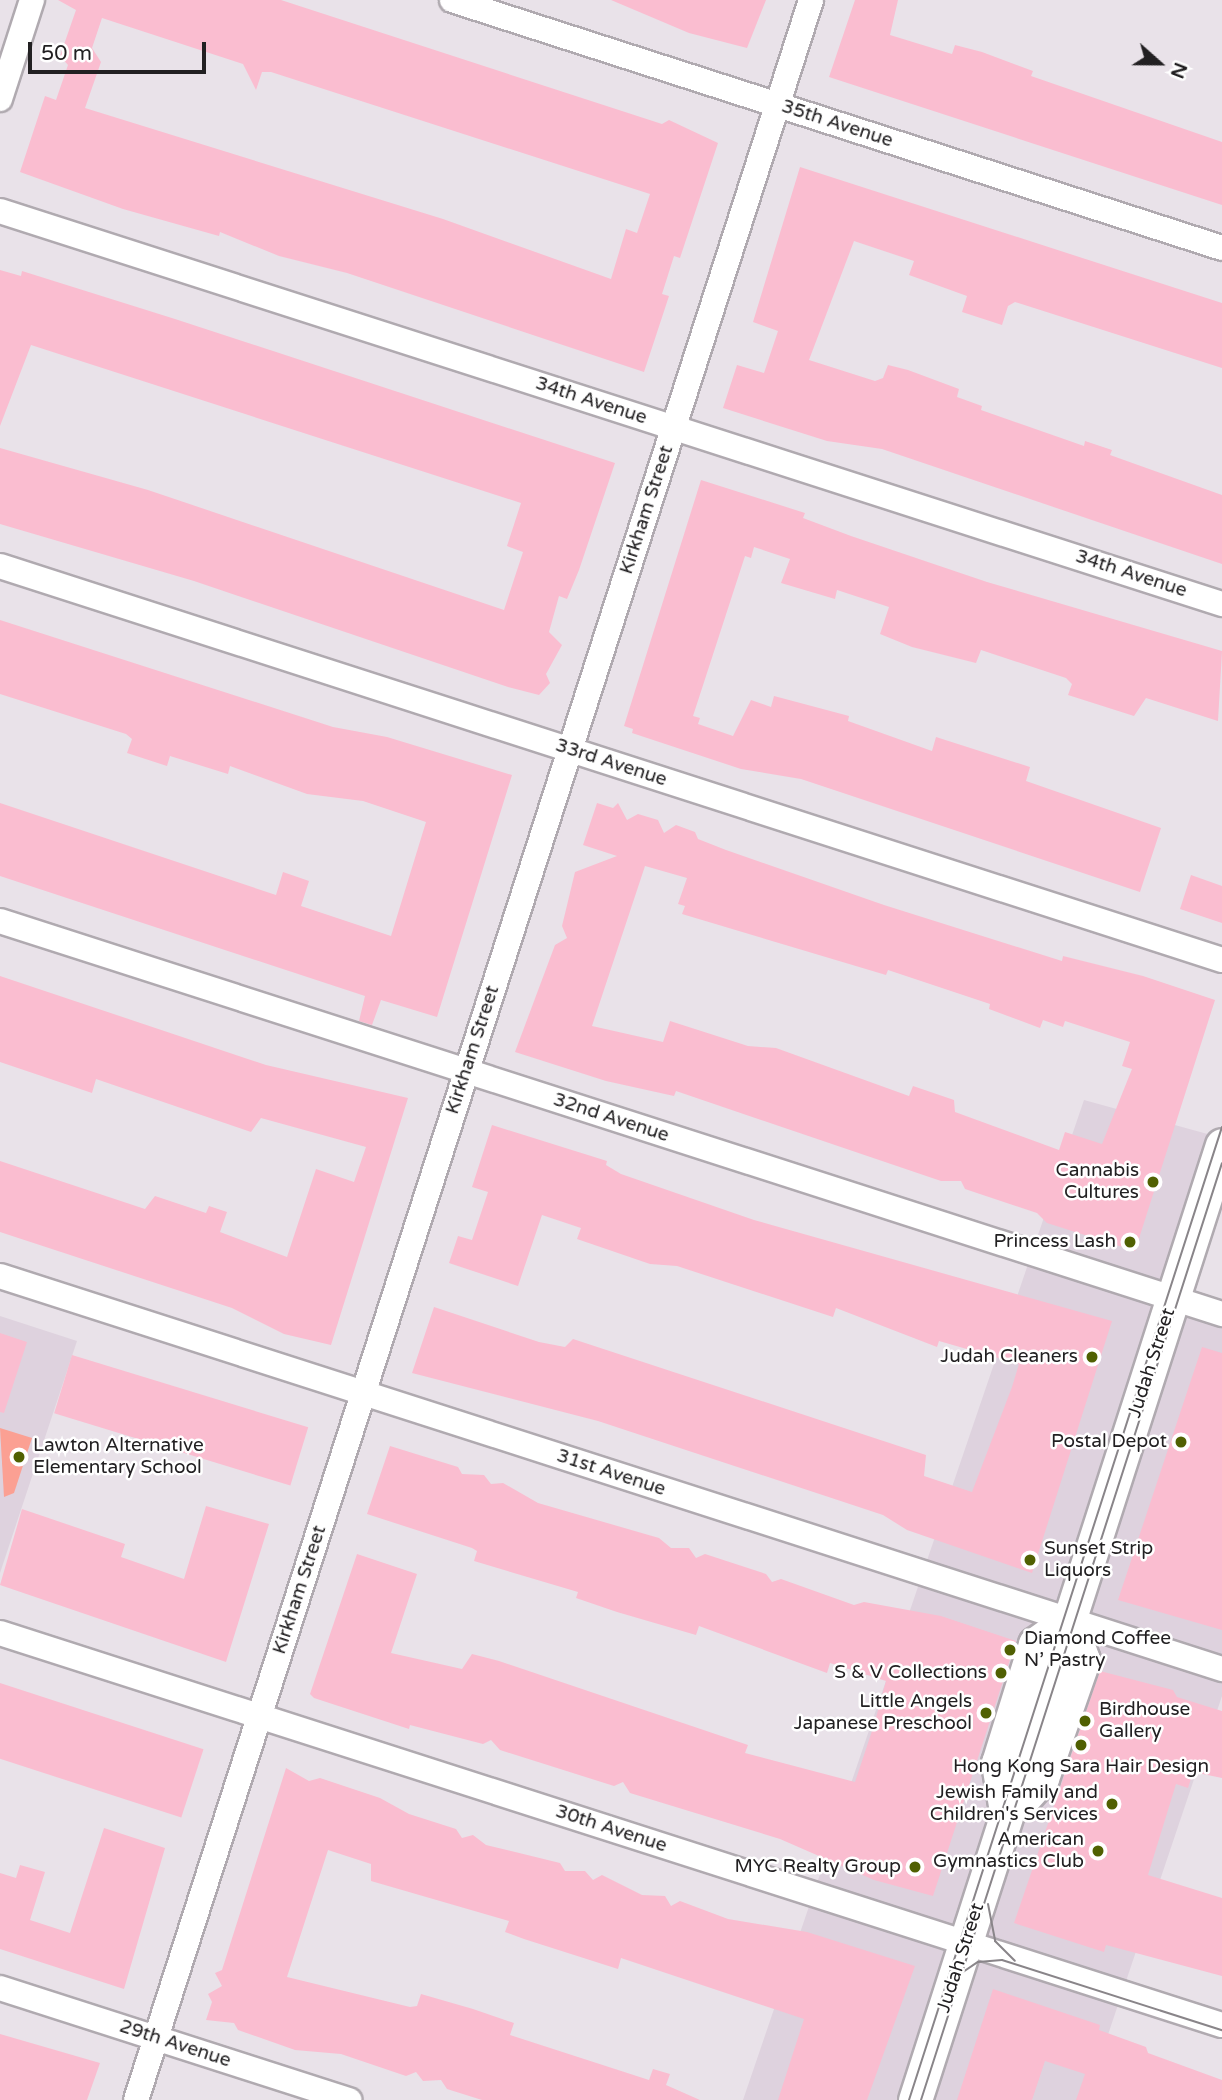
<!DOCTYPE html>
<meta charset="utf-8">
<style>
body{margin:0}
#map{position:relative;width:1222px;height:2100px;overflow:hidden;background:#e9e2e9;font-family:"Varela Round",sans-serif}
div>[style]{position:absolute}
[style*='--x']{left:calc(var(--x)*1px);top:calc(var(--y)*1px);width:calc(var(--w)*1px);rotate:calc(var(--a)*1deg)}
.built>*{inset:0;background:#ded2de}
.green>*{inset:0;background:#fba093}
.building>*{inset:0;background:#fabdd0;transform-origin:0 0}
.roads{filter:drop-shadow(2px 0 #b0aab0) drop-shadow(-2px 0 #b0aab0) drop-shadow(0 2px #b0aab0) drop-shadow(0 -2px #b0aab0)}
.street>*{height:24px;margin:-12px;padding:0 12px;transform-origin:12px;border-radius:12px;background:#fff}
.secondary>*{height:33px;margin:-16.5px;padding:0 16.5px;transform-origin:16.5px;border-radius:16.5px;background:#fff}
.tram>*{height:2px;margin:-1px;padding:0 1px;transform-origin:1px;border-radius:1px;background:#898589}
.dots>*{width:19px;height:19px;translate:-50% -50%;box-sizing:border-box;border:4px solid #fff;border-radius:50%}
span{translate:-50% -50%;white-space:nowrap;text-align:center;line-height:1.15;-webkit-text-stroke:5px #fff;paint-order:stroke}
.street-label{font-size:19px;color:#222022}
.poi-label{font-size:19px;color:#222022}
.right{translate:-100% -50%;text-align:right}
.left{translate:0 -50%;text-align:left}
.north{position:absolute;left:1124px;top:28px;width:70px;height:70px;-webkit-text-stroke:5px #fff;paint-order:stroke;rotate:111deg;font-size:19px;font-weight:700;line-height:28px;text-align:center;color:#222022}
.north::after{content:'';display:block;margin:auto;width:24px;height:32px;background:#222022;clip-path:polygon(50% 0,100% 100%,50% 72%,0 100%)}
.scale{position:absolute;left:28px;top:42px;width:178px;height:32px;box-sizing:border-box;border:4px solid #222022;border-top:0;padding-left:9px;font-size:21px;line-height:24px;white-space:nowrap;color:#222022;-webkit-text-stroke:5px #fff;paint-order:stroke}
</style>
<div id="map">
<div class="built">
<div style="clip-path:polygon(1084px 1100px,1222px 1138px,1173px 1298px,1222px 1314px,1222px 1696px,1086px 2100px,743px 2100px)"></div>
<div style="clip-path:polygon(0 1316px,77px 1341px,0 1573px)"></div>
</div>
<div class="green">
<div style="clip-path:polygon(0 1428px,32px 1438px,14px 1493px,4px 1497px)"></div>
</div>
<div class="building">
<div style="clip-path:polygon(evenodd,58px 0,281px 0,662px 124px,669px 120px,718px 143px,680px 258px,674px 256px,662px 294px,669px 296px,644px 372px,347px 273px,279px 256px,220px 232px,219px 236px,123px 209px,20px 172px,45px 96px,56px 100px,68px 65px,60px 56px,76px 10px,58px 0,102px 18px,243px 64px,256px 90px,262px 72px,271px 72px,650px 194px,637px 233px,626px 229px,611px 279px,443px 219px,85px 108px,101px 62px,92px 48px,102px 18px)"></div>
<div style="clip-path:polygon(611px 0,766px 0,747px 48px,689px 33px)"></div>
<div style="clip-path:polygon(855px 0,898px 0,890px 35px,952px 54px,955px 45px,982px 52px,1033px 71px,1031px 76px,1222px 142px,1222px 205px,829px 77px)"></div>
<div style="clip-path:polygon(800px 167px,1222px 303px,1222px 368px,1015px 302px,1008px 306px,1002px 325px,962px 312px,967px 296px,909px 275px,914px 261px,854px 241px,809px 360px,875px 381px,883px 378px,888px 365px,908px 370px,959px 389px,957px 397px,982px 406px,981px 410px,1084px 446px,1085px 441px,1112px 450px,1110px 455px,1222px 495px,1222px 564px,882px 449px,827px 441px,723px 408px,737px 365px,764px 373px,778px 331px,753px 322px)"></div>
<div style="clip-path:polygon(0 270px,21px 276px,22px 271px,175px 319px,615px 463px,579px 570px,567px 599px,559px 596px,549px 632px,562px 645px,546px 674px,550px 683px,539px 695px,508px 687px,194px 581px,0 524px,0 448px,148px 490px,504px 610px,523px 552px,507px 546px,521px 503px,31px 345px,0 426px)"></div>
<div style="clip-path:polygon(701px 480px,805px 513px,803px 518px,851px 536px,987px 582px,1222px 651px,1218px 721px,1146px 698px,1134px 716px,1068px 695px,1072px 684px,1066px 678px,981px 650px,976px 663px,912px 647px,880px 634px,889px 607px,837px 590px,835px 599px,781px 583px,790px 559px,754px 547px,751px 558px,745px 556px,693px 716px,700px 718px,698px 724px,733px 736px,751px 700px,771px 707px,774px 696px,849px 716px,848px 721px,932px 751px,936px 737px,1030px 767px,1026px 781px,1161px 828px,1140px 892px,801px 779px,741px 769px,632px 733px,633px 729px,624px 726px)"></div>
<div style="clip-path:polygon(0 620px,333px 727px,387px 737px,512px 775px,437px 1017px,381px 1000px,372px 1025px,359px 1021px,365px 996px,0 876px,0 803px,276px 895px,283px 872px,309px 881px,301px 906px,391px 936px,426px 822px,363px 801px,307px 794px,230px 766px,228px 774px,170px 756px,167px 766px,127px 753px,132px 739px,126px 734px,0 694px)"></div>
<div style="clip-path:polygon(evenodd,597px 803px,613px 808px,618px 803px,627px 820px,638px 814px,658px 820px,664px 833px,676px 825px,695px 832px,698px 839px,726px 850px,884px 905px,1062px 961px,1063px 956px,1143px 976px,1215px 1000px,1135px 1251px,1047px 1223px,1037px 1213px,965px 1189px,961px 1181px,941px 1181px,676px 1091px,674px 1096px,606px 1081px,515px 1052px,555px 945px,567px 938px,562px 926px,575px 872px,617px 856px,583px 845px,597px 803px,645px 866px,687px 878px,678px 904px,685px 906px,682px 914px,886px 975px,888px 970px,990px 1004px,989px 1009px,1040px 1028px,1043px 1020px,1063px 1027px,1065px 1021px,1130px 1042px,1122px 1066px,1132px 1069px,1102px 1144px,1065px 1132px,1059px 1150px,955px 1112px,954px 1100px,913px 1086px,909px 1096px,776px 1048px,748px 1046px,670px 1021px,663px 1042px,592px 1026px,645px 866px)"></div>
<div style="clip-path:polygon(1191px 875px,1222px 886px,1222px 923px,1180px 909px)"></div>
<div style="clip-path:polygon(0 976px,266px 1065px,408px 1098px,331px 1345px,284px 1334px,232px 1308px,0 1232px,0 1161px,145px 1209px,155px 1196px,206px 1213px,209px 1206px,227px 1212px,220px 1232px,287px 1257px,316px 1169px,354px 1182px,366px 1147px,261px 1118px,251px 1132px,96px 1079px,92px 1093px,0 1062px)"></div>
<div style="clip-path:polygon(492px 1125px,607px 1161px,606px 1165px,621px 1174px,754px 1220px,1112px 1321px,1032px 1573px,907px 1530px,883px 1515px,598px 1421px,412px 1373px,434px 1307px,539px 1342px,565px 1347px,573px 1339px,926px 1455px,924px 1476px,972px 1492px,1012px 1387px,1019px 1364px,939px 1341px,937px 1347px,836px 1308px,833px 1317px,677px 1266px,650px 1264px,577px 1239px,581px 1228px,542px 1215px,518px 1286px,449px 1263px,458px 1236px,472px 1240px,488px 1192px,472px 1187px)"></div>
<div style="clip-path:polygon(0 1333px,27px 1342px,4px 1413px,0 1412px)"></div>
<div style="clip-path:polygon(1202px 1347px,1222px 1353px,1222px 1630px,1118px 1600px)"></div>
<div style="left:72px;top:1355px;width:247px;height:61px;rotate:17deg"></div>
<div style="clip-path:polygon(390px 1446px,458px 1467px,462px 1474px,484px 1475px,491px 1484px,503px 1483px,538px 1503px,659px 1538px,671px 1548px,689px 1548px,696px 1558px,705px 1554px,766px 1574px,772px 1582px,781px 1579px,854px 1605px,864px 1602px,941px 1616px,1016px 1641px,933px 1896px,874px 1880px,780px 1839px,630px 1793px,623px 1782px,614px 1786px,500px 1750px,491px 1740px,483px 1744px,410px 1725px,409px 1729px,314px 1698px,310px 1694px,357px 1554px,417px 1574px,391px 1653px,462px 1669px,472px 1654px,499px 1661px,748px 1745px,745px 1753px,855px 1782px,874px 1725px,886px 1681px,830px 1663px,827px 1673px,699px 1626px,696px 1635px,617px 1612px,576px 1598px,578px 1592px,474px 1561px,477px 1551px,472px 1548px,367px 1514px)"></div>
<div style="clip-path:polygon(206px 1506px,269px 1524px,226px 1662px,0 1585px,22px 1509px,125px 1544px,121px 1557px,184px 1579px)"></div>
<div style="clip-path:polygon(1100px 1671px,1173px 1690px,1177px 1697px,1222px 1711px,1222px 1778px,1193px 1772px,1188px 1788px,1176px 1784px,1148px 1875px,1222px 1898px,1222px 1976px,1106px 1945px,1104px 1952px,1014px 1923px)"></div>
<div style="left:0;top:1683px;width:214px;height:72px;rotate:18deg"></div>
<div style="clip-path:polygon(286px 1768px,309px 1781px,320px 1778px,380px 1798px,409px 1814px,456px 1829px,462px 1838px,473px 1835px,486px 1845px,560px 1863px,565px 1871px,585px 1871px,593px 1880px,602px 1875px,642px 1895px,665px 1896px,671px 1906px,680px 1901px,728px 1919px,807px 1932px,915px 1966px,867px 2100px,778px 2100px,804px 2019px,621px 1958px,618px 1969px,524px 1939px,505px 1932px,509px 1921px,371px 1881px,371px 1864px,328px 1850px,287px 1977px,410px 2007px,417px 2006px,421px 1994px,473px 2009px,514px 2023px,510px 2035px,649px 2080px,653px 2069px,670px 2074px,666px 2085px,700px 2100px,482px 2100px,447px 2089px,441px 2080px,423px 2081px,416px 2072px,406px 2076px,341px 2054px,295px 2050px,238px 2030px,234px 2023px,206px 2020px,212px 2002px,208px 1994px,222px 1986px,215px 1973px,222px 1970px)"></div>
<div style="clip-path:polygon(104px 1828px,165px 1848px,124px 1989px,0 1949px,0 1873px,16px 1878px,20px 1865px,45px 1872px,30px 1920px,70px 1933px)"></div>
<div style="clip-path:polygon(993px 1989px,1100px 2025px,1099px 2030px,1146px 2047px,1148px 2053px,1222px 2080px,1222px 2100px,1076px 2100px,1085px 2074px,1045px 2061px,1032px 2100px,957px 2100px)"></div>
<div style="clip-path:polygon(0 2034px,100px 2063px,87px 2100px,0 2100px)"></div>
</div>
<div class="roads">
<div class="street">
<div style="--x:452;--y:0;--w:809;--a:17.85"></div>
<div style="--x:0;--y:99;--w:104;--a:-72.1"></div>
<div style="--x:0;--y:211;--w:1284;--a:17.83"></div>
<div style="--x:0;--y:566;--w:1284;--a:17.87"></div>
<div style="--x:0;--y:921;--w:1284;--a:17.83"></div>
<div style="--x:0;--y:1276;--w:1284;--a:17.83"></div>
<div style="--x:0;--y:1633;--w:1283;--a:17.79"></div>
<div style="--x:0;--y:1988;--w:367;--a:17.8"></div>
<div style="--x:136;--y:2100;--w:2206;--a:-72.18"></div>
</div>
<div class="secondary">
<div style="--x:1022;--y:1800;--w:30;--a:-48"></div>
<div style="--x:1042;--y:1778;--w:125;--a:-70.8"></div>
<div style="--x:1083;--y:1660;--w:42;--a:-109.3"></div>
<div style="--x:1006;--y:1811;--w:49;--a:-99.5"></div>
<div style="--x:998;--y:1763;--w:125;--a:-72.7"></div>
<div style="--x:1035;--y:1644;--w:42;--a:-35.2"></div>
<div style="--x:915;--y:2100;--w:1003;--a:-72.18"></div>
</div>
</div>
<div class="tram">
<div style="--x:988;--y:1904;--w:38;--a:79"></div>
<div style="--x:995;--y:1941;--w:28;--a:45"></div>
<div style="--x:960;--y:1974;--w:22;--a:-34"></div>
<div style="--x:978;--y:1962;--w:24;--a:-5"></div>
<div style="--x:1002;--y:1960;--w:231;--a:17.7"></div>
<div style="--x:909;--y:2100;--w:1022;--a:-72.17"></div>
<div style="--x:921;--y:2100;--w:984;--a:-72.19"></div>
</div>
<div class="dots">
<div style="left:1153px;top:1182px;background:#506002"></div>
<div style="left:1130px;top:1242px;background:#506002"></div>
<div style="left:1092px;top:1357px;background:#506002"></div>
<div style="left:1181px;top:1442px;background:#506002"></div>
<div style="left:19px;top:1457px;background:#506002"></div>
<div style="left:1030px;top:1560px;background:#506002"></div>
<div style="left:1010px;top:1650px;background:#506002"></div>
<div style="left:1001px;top:1673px;background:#506002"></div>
<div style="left:986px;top:1713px;background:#506002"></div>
<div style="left:1085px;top:1721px;background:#506002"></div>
<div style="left:1081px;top:1745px;background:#506002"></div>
<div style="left:1112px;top:1804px;background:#506002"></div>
<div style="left:1098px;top:1851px;background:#506002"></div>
<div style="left:915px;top:1867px;background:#506002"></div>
</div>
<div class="street-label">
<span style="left:837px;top:124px;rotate:18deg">35th Avenue</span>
<span style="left:591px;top:401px;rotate:18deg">34th Avenue</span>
<span style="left:647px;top:510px;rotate:-72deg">Kirkham Street</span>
<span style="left:1131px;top:574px;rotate:18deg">34th Avenue</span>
<span style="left:611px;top:763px;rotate:18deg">33rd Avenue</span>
<span style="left:473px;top:1050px;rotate:-72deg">Kirkham Street</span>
<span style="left:611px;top:1118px;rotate:18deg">32nd Avenue</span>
<span style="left:1152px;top:1363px;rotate:-72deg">Judah Street</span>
<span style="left:611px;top:1473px;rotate:18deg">31st Avenue</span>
<span style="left:300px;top:1590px;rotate:-72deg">Kirkham Street</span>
<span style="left:611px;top:1829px;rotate:18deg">30th Avenue</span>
<span style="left:961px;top:1958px;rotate:-72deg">Judah Street</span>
<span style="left:175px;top:2044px;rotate:18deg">29th Avenue</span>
</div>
<div class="poi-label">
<span class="right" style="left:1139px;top:1182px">Cannabis<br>Cultures</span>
<span class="right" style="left:1116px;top:1242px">Princess Lash</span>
<span class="right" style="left:1078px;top:1357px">Judah Cleaners</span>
<span class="right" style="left:1167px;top:1442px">Postal Depot</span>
<span class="left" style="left:33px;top:1457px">Lawton Alternative<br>Elementary School</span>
<span class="left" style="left:1044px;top:1560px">Sunset Strip<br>Liquors</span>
<span class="left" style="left:1024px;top:1650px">Diamond Coffee<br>N’ Pastry</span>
<span class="right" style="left:987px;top:1673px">S &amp; V Collections</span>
<span class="right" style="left:972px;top:1713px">Little Angels<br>Japanese Preschool</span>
<span class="left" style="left:1099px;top:1721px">Birdhouse<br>Gallery</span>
<span style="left:1081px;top:1767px">Hong Kong Sara Hair Design</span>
<span class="right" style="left:1098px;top:1804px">Jewish Family and<br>Children's Services</span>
<span class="right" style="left:1084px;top:1851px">American<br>Gymnastics Club</span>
<span class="right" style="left:901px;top:1867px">MYC Realty Group</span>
</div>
<div class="north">N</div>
<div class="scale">50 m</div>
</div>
